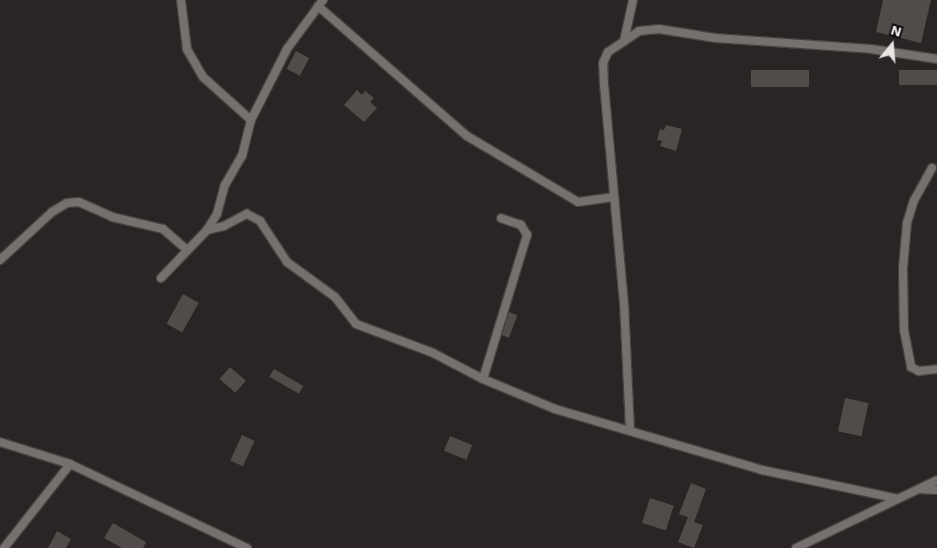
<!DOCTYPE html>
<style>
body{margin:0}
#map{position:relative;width:937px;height:548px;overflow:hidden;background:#2a2524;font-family:"Work Sans",sans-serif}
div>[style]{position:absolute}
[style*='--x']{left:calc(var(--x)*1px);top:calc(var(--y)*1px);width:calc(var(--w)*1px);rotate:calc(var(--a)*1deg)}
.building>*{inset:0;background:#514b4a;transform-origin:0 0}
.roads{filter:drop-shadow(1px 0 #464241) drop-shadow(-1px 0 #464241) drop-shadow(0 1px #464241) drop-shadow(0 -1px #464241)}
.street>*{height:8px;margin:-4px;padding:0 4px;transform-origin:4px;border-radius:4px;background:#76706f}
span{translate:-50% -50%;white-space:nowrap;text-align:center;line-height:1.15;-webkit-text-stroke:4px #110f0f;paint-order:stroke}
.north{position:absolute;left:867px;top:20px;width:50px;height:50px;-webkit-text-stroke:4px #110f0f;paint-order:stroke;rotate:17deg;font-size:14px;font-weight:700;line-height:20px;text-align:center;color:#e9e5e4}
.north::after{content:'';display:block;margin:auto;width:18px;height:22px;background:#e9e5e4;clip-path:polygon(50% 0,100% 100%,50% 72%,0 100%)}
</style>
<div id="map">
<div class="building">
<div style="clip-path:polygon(883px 0,931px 0,921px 43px,876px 32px)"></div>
<div style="left:296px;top:51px;width:15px;height:20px;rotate:28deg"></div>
<div style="left:751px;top:70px;width:58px;height:17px"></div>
<div style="left:937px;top:70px;width:15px;height:38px;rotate:90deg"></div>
<div style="clip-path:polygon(357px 90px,362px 95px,365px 91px,374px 98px,370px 102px,377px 108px,364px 122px,344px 105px)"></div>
<div style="clip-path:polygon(666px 125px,682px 129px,676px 151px,660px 146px,662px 141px,657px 140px,660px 129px,664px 130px)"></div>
<div style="left:183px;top:294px;width:18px;height:34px;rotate:29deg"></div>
<div style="left:509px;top:312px;width:9px;height:24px;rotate:21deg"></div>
<div style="left:230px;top:367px;width:21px;height:16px;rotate:41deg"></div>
<div style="left:274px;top:369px;width:34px;height:9px;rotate:30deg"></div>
<div style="left:845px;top:398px;width:24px;height:34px;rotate:12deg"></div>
<div style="left:242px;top:435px;width:14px;height:28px;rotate:25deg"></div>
<div style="left:450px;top:436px;width:24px;height:16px;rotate:22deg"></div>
<div style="clip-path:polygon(691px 483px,706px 489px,694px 522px,703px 525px,694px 548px,678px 542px,688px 517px,679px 514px)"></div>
<div style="left:650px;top:498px;width:25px;height:26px;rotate:18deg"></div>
<div style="clip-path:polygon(113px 523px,146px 542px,143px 548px,122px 548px,104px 538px)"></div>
<div style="clip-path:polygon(57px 531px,71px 539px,66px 548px,48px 548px)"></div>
</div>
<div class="roads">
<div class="street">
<div style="--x:318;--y:6;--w:198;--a:41.1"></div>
<div style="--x:467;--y:136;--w:129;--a:30.7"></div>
<div style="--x:578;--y:202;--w:36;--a:-8"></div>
<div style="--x:624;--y:41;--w:42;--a:-77.6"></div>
<div style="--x:251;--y:120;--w:80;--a:-63.1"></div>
<div style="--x:287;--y:49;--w:61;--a:-53.7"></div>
<div style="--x:932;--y:168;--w:37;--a:119"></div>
<div style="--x:914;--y:200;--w:24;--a:107"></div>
<div style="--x:907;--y:223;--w:45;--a:95.1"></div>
<div style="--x:903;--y:268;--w:62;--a:89.1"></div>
<div style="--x:904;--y:330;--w:38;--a:79"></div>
<div style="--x:911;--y:367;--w:9;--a:27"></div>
<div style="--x:919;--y:371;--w:18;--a:-6"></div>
<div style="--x:207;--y:230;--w:17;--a:-13"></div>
<div style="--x:224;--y:226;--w:26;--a:-28"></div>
<div style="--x:247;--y:214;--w:15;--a:28"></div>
<div style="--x:260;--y:221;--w:49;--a:56.6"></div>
<div style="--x:287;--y:262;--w:59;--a:36.1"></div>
<div style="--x:335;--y:297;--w:34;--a:52"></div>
<div style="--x:356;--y:324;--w:82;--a:20.6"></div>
<div style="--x:433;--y:353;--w:56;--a:27.5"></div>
<div style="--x:483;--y:379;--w:78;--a:22.6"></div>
<div style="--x:555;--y:409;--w:216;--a:16.4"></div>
<div style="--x:762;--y:470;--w:136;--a:11.9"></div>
<div style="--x:0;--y:260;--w:71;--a:-42.7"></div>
<div style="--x:52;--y:212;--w:17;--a:-31"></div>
<div style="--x:67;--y:203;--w:12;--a:-5"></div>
<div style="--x:79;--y:202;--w:36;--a:24"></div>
<div style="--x:112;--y:217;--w:52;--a:13.2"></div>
<div style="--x:163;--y:229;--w:30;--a:41"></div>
<div style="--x:161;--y:278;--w:66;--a:-46.2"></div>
<div style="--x:207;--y:230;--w:19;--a:-58"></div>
<div style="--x:217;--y:214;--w:30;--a:-75"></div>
<div style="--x:225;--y:185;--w:34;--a:-60"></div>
<div style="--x:242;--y:156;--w:37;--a:-76"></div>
<div style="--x:251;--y:120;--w:64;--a:-138.1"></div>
<div style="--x:203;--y:77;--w:32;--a:-120"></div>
<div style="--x:187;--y:49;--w:49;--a:-97"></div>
<div style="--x:483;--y:379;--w:151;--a:-73"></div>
<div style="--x:527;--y:235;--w:12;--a:-121"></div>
<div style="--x:521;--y:225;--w:21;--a:-161"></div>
<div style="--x:630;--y:429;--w:125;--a:-92.7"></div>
<div style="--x:624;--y:304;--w:219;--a:-95.2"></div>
<div style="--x:604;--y:86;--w:23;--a:-92"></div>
<div style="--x:603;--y:63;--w:12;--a:-66"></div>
<div style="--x:608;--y:52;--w:37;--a:-34"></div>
<div style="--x:639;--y:31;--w:20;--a:-6"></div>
<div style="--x:659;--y:29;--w:57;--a:9.1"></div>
<div style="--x:715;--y:38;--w:156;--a:4"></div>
<div style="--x:871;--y:49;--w:67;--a:8.6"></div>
<div style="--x:0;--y:442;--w:73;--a:17.4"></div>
<div style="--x:70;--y:464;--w:196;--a:25.4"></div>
<div style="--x:919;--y:489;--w:18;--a:3"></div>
<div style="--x:4;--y:548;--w:107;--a:-51.8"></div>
<div style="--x:796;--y:548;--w:157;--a:-25.7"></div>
</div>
</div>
<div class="north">N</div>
</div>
